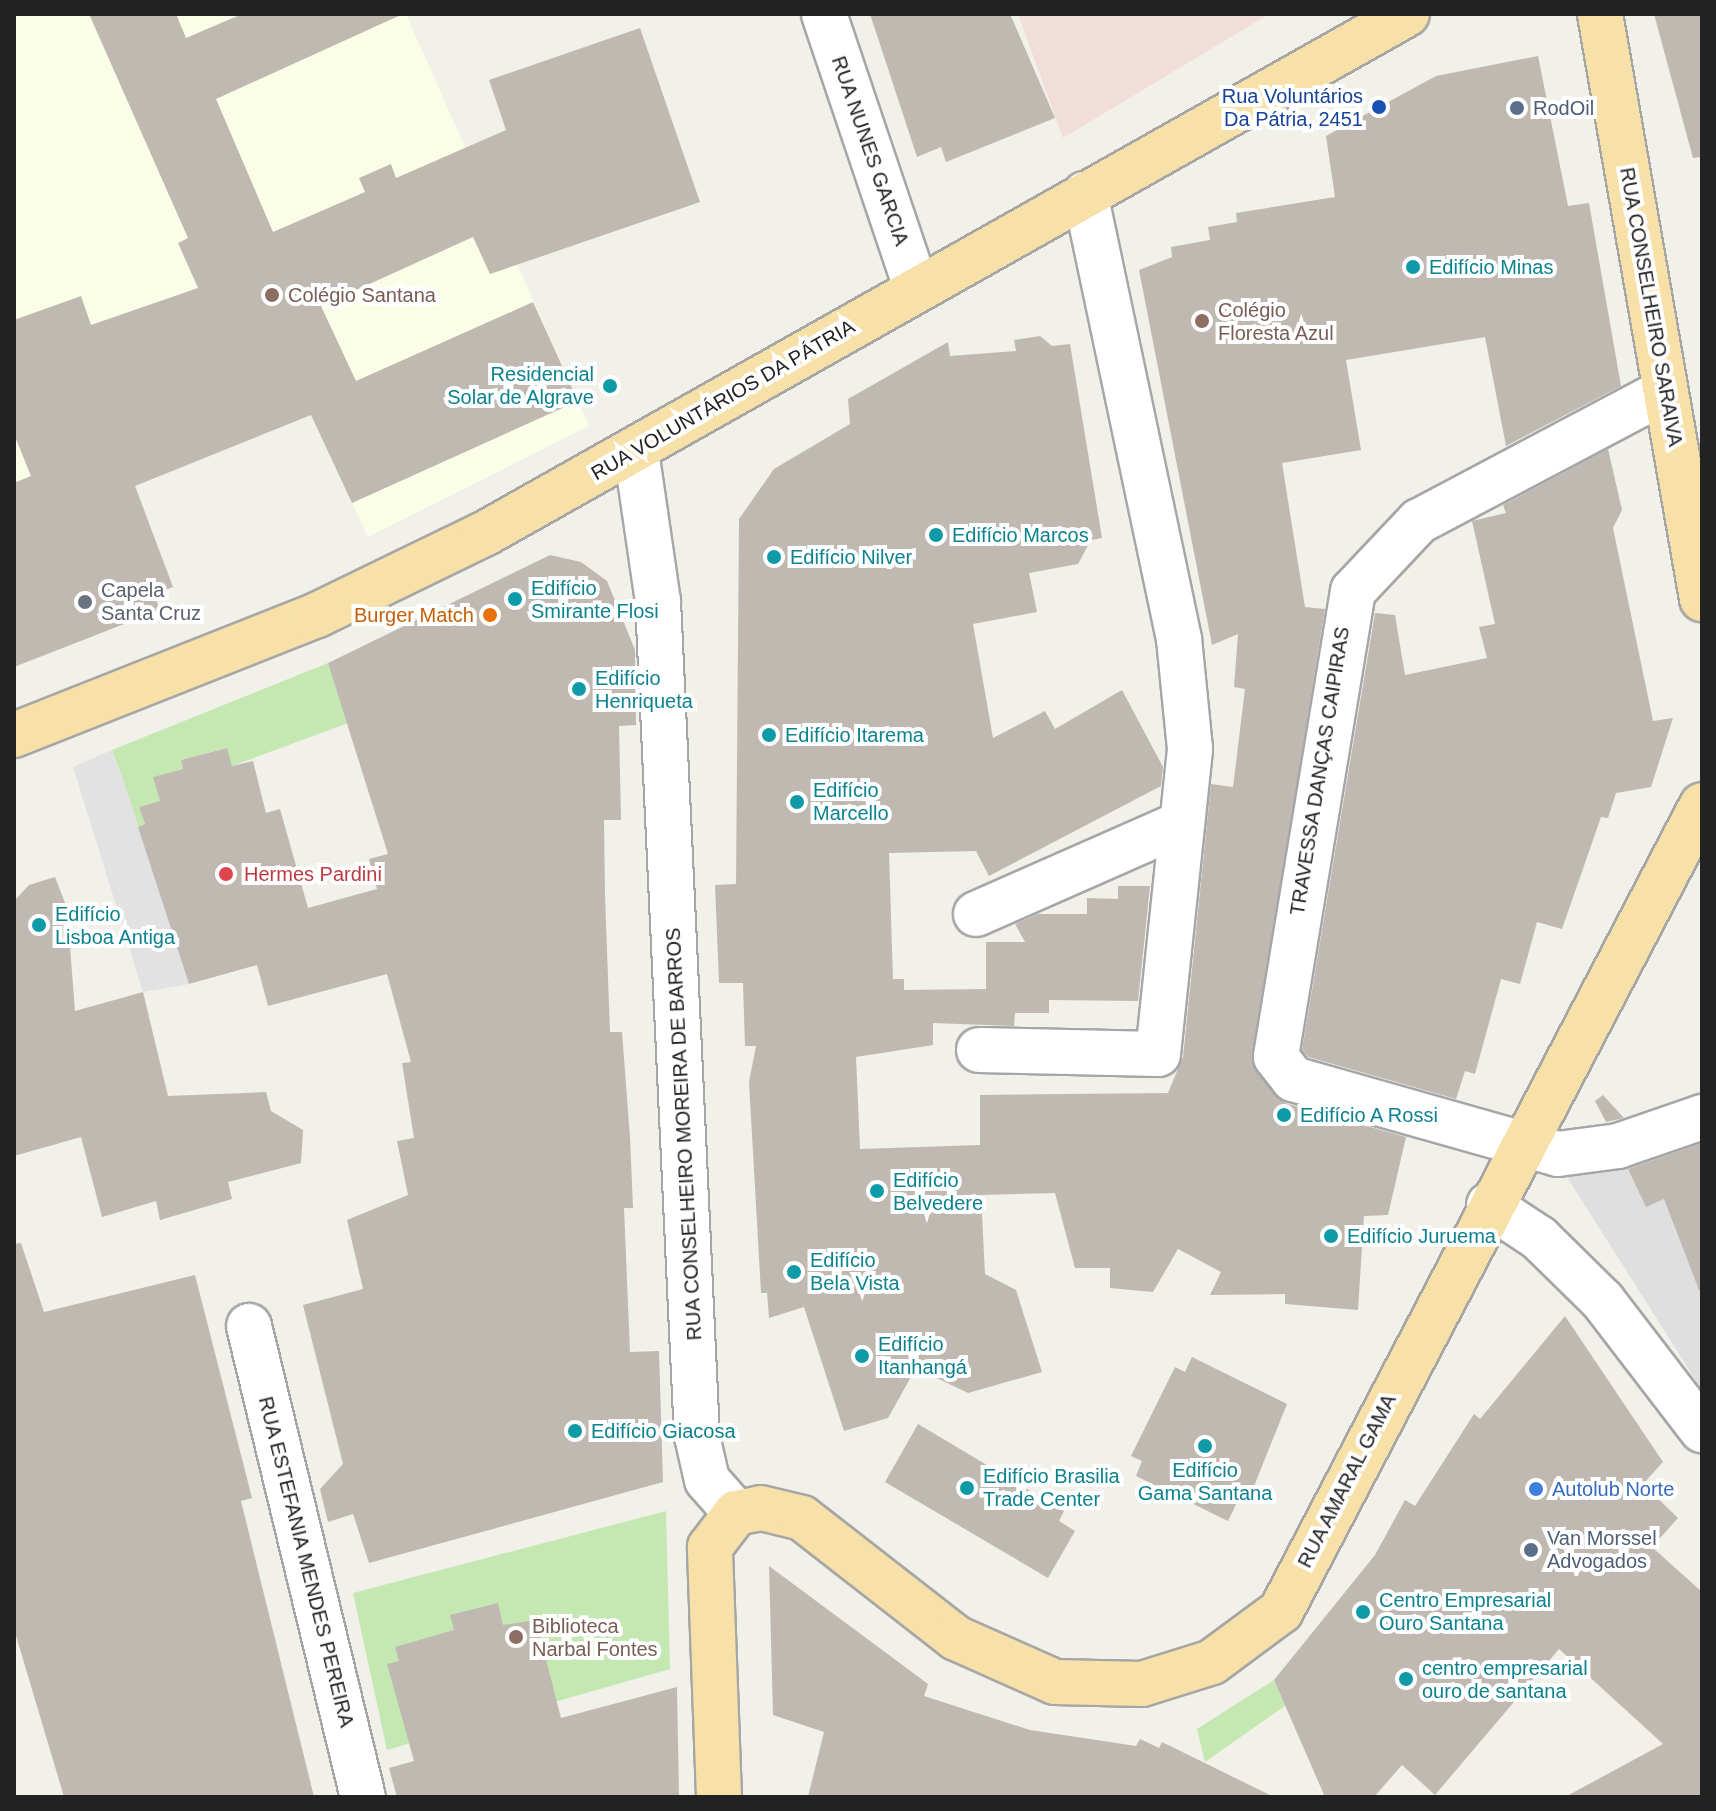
<!DOCTYPE html>
<meta charset="utf-8">
<style>
body{margin:0}
#map{position:relative;width:1716px;height:1811px;overflow:hidden;background:#f1f0e9;font-family:Helvetica,sans-serif}
div>[style]{position:absolute}
[style*='--x']{left:calc(var(--x)*1px);top:calc(var(--y)*1px);width:calc(var(--w)*1px);rotate:calc(var(--a)*1deg)}
.residential>*{inset:0;background:#e0dfdf}
.commercial>*{inset:0;background:#f1deda}
.education>*{inset:0;background:#fafee6}
.grass>*{inset:0;background:#c5e8b3}
.parking>*{inset:0;background:#e2e2e2}
.building>*{inset:0;background:#bfb9b2}
.roads{filter:drop-shadow(2px 0 #a6a6a6) drop-shadow(-2px 0 #a6a6a6) drop-shadow(0 2px #a6a6a6) drop-shadow(0 -2px #a6a6a6)}
.minor>*{height:44px;margin:-22px;padding:0 22px;transform-origin:22px;border-radius:22px;background:#fff}
.major>*{height:44px;margin:-22px;padding:0 22px;transform-origin:22px;border-radius:22px;background:#f7e1a8}
.dots>*{width:22px;height:22px;translate:-50% -50%;box-sizing:border-box;border:4px solid #fff;border-radius:50%}
span{translate:-50% -50%;white-space:nowrap;text-align:center;line-height:1.15;-webkit-text-stroke:8px #fff;paint-order:stroke}
.transit-label{font-size:20px;color:#164399}
.right{translate:-100% -50%;text-align:right}
.service-label{font-size:20px;color:#4e5e75}
.left{translate:0 -50%;text-align:left}
.street-label{font-size:20px;color:#222}
.culture-label{font-size:20px;color:#0d838f}
.education-label{font-size:20px;color:#785e54}
.worship-label{font-size:20px;color:#5b616d}
.food-label{font-size:20px;color:#c56008}
.health-label{font-size:20px;color:#be3a42}
.shop-label{font-size:20px;color:#366cbe}
.frame{position:absolute;inset:0;border:16px solid #222;pointer-events:none}
</style>
<div id="map">
<div class="residential">
<div style="clip-path:polygon(1702px 1090px,1702px 1390px,1558px 1163px,1564px 1147px)"></div>
</div>
<div class="commercial">
<div style="clip-path:polygon(1018px 14px,1269px 14px,1063px 138px)"></div>
</div>
<div class="education">
<div style="clip-path:polygon(14px 14px,406px 14px,589px 426px,368px 537px,311px 415px,14px 529px)"></div>
</div>
<div class="grass">
<div style="clip-path:polygon(328px 663px,351px 722px,232px 766px,226px 748px,181px 760px,183px 769px,154px 777px,160px 801px,139px 807px,145px 824px,138px 827px,112px 750px)"></div>
<div style="clip-path:polygon(666px 1511px,670px 1669px,387px 1750px,353px 1593px)"></div>
<div style="clip-path:polygon(1274px 1680px,1285px 1706px,1205px 1762px,1197px 1729px)"></div>
</div>
<div class="parking">
<div style="clip-path:polygon(112px 750px,122px 776px,189px 984px,143px 992px,73px 767px)"></div>
</div>
<div class="building">
<div style="clip-path:polygon(89px 14px,176px 14px,186px 38px,242px 14px,403px 14px,216px 99px,273px 232px,365px 192px,359px 178px,391px 164px,396px 178px,506px 130px,489px 80px,640px 28px,700px 202px,490px 274px,473px 237px,321px 306px,356px 381px,533px 302px,578px 401px,352px 503px,311px 415px,135px 486px,173px 587px,154px 594px,160px 610px,14px 667px,14px 483px,31px 476px,14px 434px,14px 320px,81px 296px,91px 325px,198px 288px,178px 243px,188px 238px)"></div>
<div style="clip-path:polygon(870px 14px,1010px 14px,1055px 118px,946px 162px,941px 147px,917px 157px)"></div>
<div style="clip-path:polygon(1654px 14px,1702px 14px,1702px 157px,1693px 158px)"></div>
<div style="clip-path:polygon(1538px 56px,1568px 206px,1589px 203px,1621px 386px,1506px 446px,1485px 337px,1346px 360px,1361px 450px,1282px 463px,1305px 607px,1325px 609px,1252px 1062px,1285px 1103px,1406px 1137px,1388px 1215px,1364px 1216px,1358px 1310px,1285px 1304px,1285px 1294px,1210px 1295px,1221px 1272px,1178px 1249px,1153px 1292px,1110px 1288px,1110px 1268px,1075px 1268px,1055px 1193px,981px 1195px,985px 1274px,1016px 1290px,1042px 1372px,968px 1393px,916px 1368px,888px 1418px,844px 1431px,804px 1307px,769px 1318px,767px 1293px,761px 1293px,749px 1082px,756px 1046px,745px 1046px,743px 983px,719px 983px,715px 885px,736px 884px,739px 519px,774px 469px,850px 424px,848px 399px,948px 342px,950px 356px,1016px 351px,1014px 340px,1040px 336px,1052px 346px,1070px 344px,1102px 538px,1091px 540px,1078px 564px,1029px 573px,1037px 612px,973px 624px,993px 738px,1045px 711px,1055px 729px,1122px 690px,1163px 767px,1161px 786px,989px 876px,976px 851px,889px 853px,893px 979px,904px 979px,904px 990px,986px 989px,986px 942px,1025px 942px,1015px 924px,1038px 914px,1087px 914px,1087px 898px,1118px 899px,1118px 886px,1150px 886px,1138px 1001px,1049px 1000px,1049px 1013px,1015px 1013px,1014px 1026px,933px 1023px,933px 1045px,856px 1057px,860px 1149px,980px 1145px,980px 1095px,1168px 1093px,1183px 1057px,1211px 784px,1233px 787px,1245px 689px,1234px 687px,1238px 634px,1212px 645px,1139px 270px,1172px 257px,1171px 247px,1210px 240px,1208px 227px,1237px 222px,1236px 213px,1335px 197px,1326px 136px,1436px 76px)"></div>
<div style="clip-path:polygon(1608px 449px,1622px 510px,1613px 528px,1653px 721px,1673px 718px,1651px 787px,1616px 793px,1608px 818px,1601px 817px,1562px 929px,1537px 922px,1520px 984px,1501px 979px,1475px 1074px,1465px 1071px,1456px 1099px,1308px 1057px,1302px 1050px,1375px 613px,1395px 615px,1405px 675px,1487px 658px,1479px 627px,1495px 624px,1472px 521px,1506px 513px,1503px 505px)"></div>
<div style="clip-path:polygon(550px 555px,581px 562px,607px 581px,635px 650px,636px 725px,619px 726px,621px 820px,604px 820px,605px 895px,610px 1032px,622px 1032px,630px 1137px,633px 1208px,624px 1208px,630px 1352px,659px 1351px,663px 1482px,369px 1563px,353px 1514px,328px 1522px,320px 1489px,343px 1464px,303px 1305px,363px 1289px,347px 1220px,408px 1195px,397px 1141px,414px 1138px,402px 1063px,411px 1062px,387px 974px,268px 1006px,257px 965px,189px 984px,138px 827px,145px 824px,139px 807px,160px 801px,153px 777px,183px 769px,181px 760px,227px 748px,232px 766px,253px 761px,266px 813px,280px 809px,308px 908px,377px 889px,369px 859px,388px 854px,328px 663px)"></div>
<div style="clip-path:polygon(55px 877px,67px 908px,75px 1011px,143px 992px,168px 1096px,266px 1092px,271px 1111px,303px 1130px,301px 1163px,228px 1182px,232px 1199px,160px 1220px,156px 1201px,102px 1217px,81px 1137px,14px 1156px,14px 901px,29px 885px)"></div>
<div style="clip-path:polygon(1603px 1095px,1624px 1118px,1606px 1122px,1595px 1101px)"></div>
<div style="clip-path:polygon(1702px 1143px,1702px 1290px,1699px 1290px,1664px 1199px,1646px 1207px,1628px 1169px)"></div>
<div style="clip-path:polygon(21px 1243px,44px 1312px,195px 1275px,252px 1498px,241px 1501px,314px 1797px,64px 1797px,14px 1629px,14px 1244px)"></div>
<div style="clip-path:polygon(1565px 1316px,1663px 1462px,1643px 1484px,1678px 1518px,1652px 1547px,1702px 1592px,1702px 1797px,1565px 1797px,1663px 1744px,1559px 1649px,1435px 1795px,1402px 1765px,1374px 1797px,1325px 1797px,1274px 1680px,1375px 1555px,1405px 1500px,1415px 1506px,1474px 1414px,1480px 1419px)"></div>
<div style="clip-path:polygon(1192px 1357px,1287px 1404px,1250px 1496px,1242px 1492px,1228px 1521px,1136px 1476px,1142px 1461px,1131px 1456px,1175px 1367px,1185px 1372px)"></div>
<div style="clip-path:polygon(918px 1424px,1064px 1511px,1059px 1521px,1075px 1531px,1048px 1578px,885px 1482px)"></div>
<div style="clip-path:polygon(769px 1566px,928px 1684px,924px 1696px,1030px 1730px,1136px 1746px,1140px 1739px,1159px 1748px,1162px 1742px,1274px 1797px,808px 1797px,824px 1732px,773px 1715px)"></div>
<div style="clip-path:polygon(498px 1603px,503px 1625px,536px 1620px,561px 1718px,677px 1687px,679px 1797px,397px 1797px,389px 1768px,414px 1761px,387px 1664px,399px 1661px,395px 1647px,454px 1630px,450px 1615px)"></div>
</div>
<div class="roads">
<div class="minor">
<div style="--x:824;--y:14;--w:289;--a:71.4"></div>
<div style="--x:1665;--y:391;--w:278;--a:152.1"></div>
<div style="--x:1419;--y:521;--w:96;--a:133.3"></div>
<div style="--x:1353;--y:591;--w:472;--a:99.4"></div>
<div style="--x:1276;--y:1057;--w:28;--a:52"></div>
<div style="--x:1293;--y:1079;--w:275;--a:15.8"></div>
<div style="--x:1558;--y:1154;--w:61;--a:-7.6"></div>
<div style="--x:1618;--y:1146;--w:89;--a:-19"></div>
<div style="--x:636;--y:451;--w:152;--a:81.7"></div>
<div style="--x:658;--y:601;--w:836;--a:87.33"></div>
<div style="--x:697;--y:1436;--w:45;--a:77.2"></div>
<div style="--x:707;--y:1480;--w:44;--a:48.7"></div>
<div style="--x:976;--y:914;--w:225;--a:-23.8"></div>
<div style="--x:979;--y:1050;--w:179;--a:1.3"></div>
<div style="--x:1158;--y:1054;--w:307;--a:-84"></div>
<div style="--x:1190;--y:749;--w:111;--a:-95.7"></div>
<div style="--x:1179;--y:639;--w:455;--a:-101.9"></div>
<div style="--x:1489;--y:1205;--w:60;--a:33.4"></div>
<div style="--x:1539;--y:1238;--w:90;--a:44.5"></div>
<div style="--x:1603;--y:1301;--w:163;--a:52.5"></div>
<div style="--x:249;--y:1326;--w:485;--a:76.4"></div>
</div>
<div class="major">
<div style="--x:1600;--y:14;--w:594;--a:80.11"></div>
<div style="--x:14;--y:735;--w:326;--a:-21.6"></div>
<div style="--x:317;--y:615;--w:188;--a:-25.9"></div>
<div style="--x:486;--y:533;--w:1057;--a:-29.4"></div>
<div style="--x:719;--y:1797;--w:250;--a:-92.1"></div>
<div style="--x:710;--y:1547;--w:43;--a:-52.6"></div>
<div style="--x:736;--y:1513;--w:25;--a:-11"></div>
<div style="--x:761;--y:1508;--w:42;--a:13.7"></div>
<div style="--x:802;--y:1518;--w:195;--a:37.9"></div>
<div style="--x:956;--y:1638;--w:108;--a:24"></div>
<div style="--x:1055;--y:1682;--w:87;--a:1.3"></div>
<div style="--x:1142;--y:1684;--w:73;--a:-17.4"></div>
<div style="--x:1212;--y:1662;--w:86;--a:-36.5"></div>
<div style="--x:1281;--y:1611;--w:909;--a:-62.42"></div>
</div>
</div>
<div class="dots">
<div style="left:1379px;top:107px;background:#1a4fb4"></div>
<div style="left:1517px;top:108px;background:#5c6f8a"></div>
<div style="left:1413px;top:267px;background:#0f9aa8"></div>
<div style="left:272px;top:295px;background:#8d6e63"></div>
<div style="left:1202px;top:321px;background:#8d6e63"></div>
<div style="left:610px;top:386px;background:#0f9aa8"></div>
<div style="left:936px;top:535px;background:#0f9aa8"></div>
<div style="left:774px;top:557px;background:#0f9aa8"></div>
<div style="left:515px;top:599px;background:#0f9aa8"></div>
<div style="left:85px;top:602px;background:#6b7280"></div>
<div style="left:490px;top:615px;background:#e8710a"></div>
<div style="left:579px;top:689px;background:#0f9aa8"></div>
<div style="left:769px;top:735px;background:#0f9aa8"></div>
<div style="left:797px;top:802px;background:#0f9aa8"></div>
<div style="left:226px;top:874px;background:#e0444e"></div>
<div style="left:39px;top:925px;background:#0f9aa8"></div>
<div style="left:1284px;top:1115px;background:#0f9aa8"></div>
<div style="left:877px;top:1191px;background:#0f9aa8"></div>
<div style="left:1331px;top:1236px;background:#0f9aa8"></div>
<div style="left:794px;top:1272px;background:#0f9aa8"></div>
<div style="left:862px;top:1356px;background:#0f9aa8"></div>
<div style="left:575px;top:1431px;background:#0f9aa8"></div>
<div style="left:1205px;top:1446px;background:#0f9aa8"></div>
<div style="left:967px;top:1488px;background:#0f9aa8"></div>
<div style="left:1536px;top:1489px;background:#3f7fe0"></div>
<div style="left:1531px;top:1550px;background:#5c6f8a"></div>
<div style="left:1363px;top:1612px;background:#0f9aa8"></div>
<div style="left:516px;top:1637px;background:#8d6e63"></div>
<div style="left:1406px;top:1679px;background:#0f9aa8"></div>
</div>
<div class="transit-label">
<span class="right" style="left:1363px;top:108px">Rua Voluntários<br>Da Pátria, 2451</span>
</div>
<div class="service-label">
<span class="left" style="left:1533px;top:108px">RodOil</span>
<span class="left" style="left:1547px;top:1550px">Van Morssel<br>Advogados</span>
</div>
<div class="street-label">
<span style="left:870px;top:151px;rotate:71deg">RUA NUNES GARCIA</span>
<span style="left:1651px;top:307px;rotate:80deg">RUA CONSELHEIRO SARAIVA</span>
<span style="left:723px;top:400px;rotate:-30deg">RUA VOLUNTÁRIOS DA PÁTRIA</span>
<span style="left:1320px;top:771px;rotate:-81deg">TRAVESSA DANÇAS CAIPIRAS</span>
<span style="left:684px;top:1134px;rotate:-93deg">RUA CONSELHEIRO MOREIRA DE BARROS</span>
<span style="left:1347px;top:1481px;rotate:-63deg">RUA AMARAL GAMA</span>
<span style="left:306px;top:1562px;rotate:76deg">RUA ESTEFANIA MENDES PEREIRA</span>
</div>
<div class="culture-label">
<span class="left" style="left:1429px;top:267px">Edifício Minas</span>
<span class="right" style="left:594px;top:386px">Residencial<br>Solar de Algrave</span>
<span class="left" style="left:952px;top:535px">Edifício Marcos</span>
<span class="left" style="left:790px;top:557px">Edifício Nilver</span>
<span class="left" style="left:531px;top:600px">Edifício<br>Smirante Flosi</span>
<span class="left" style="left:595px;top:690px">Edifício<br>Henriqueta</span>
<span class="left" style="left:785px;top:735px">Edifício Itarema</span>
<span class="left" style="left:813px;top:802px">Edifício<br>Marcello</span>
<span class="left" style="left:55px;top:926px">Edifício<br>Lisboa Antiga</span>
<span class="left" style="left:1300px;top:1115px">Edifício A Rossi</span>
<span class="left" style="left:893px;top:1192px">Edifício<br>Belvedere</span>
<span class="left" style="left:1347px;top:1236px">Edifício Juruema</span>
<span class="left" style="left:810px;top:1272px">Edifício<br>Bela Vista</span>
<span class="left" style="left:878px;top:1356px">Edifício<br>Itanhangá</span>
<span class="left" style="left:591px;top:1431px">Edifício Giacosa</span>
<span style="left:1205px;top:1482px">Edifício<br>Gama Santana</span>
<span class="left" style="left:983px;top:1488px">Edifício Brasilia<br>Trade Center</span>
<span class="left" style="left:1379px;top:1612px">Centro Empresarial<br>Ouro Santana</span>
<span class="left" style="left:1422px;top:1680px">centro empresarial<br>ouro de santana</span>
</div>
<div class="education-label">
<span class="left" style="left:288px;top:295px">Colégio Santana</span>
<span class="left" style="left:1218px;top:322px">Colégio<br>Floresta Azul</span>
<span class="left" style="left:532px;top:1638px">Biblioteca<br>Narbal Fontes</span>
</div>
<div class="worship-label">
<span class="left" style="left:101px;top:602px">Capela<br>Santa Cruz</span>
</div>
<div class="food-label">
<span class="right" style="left:474px;top:615px">Burger Match</span>
</div>
<div class="health-label">
<span class="left" style="left:244px;top:874px">Hermes Pardini</span>
</div>
<div class="shop-label">
<span class="left" style="left:1552px;top:1489px">Autolub Norte</span>
</div>
<div class="frame"></div>
</div>
